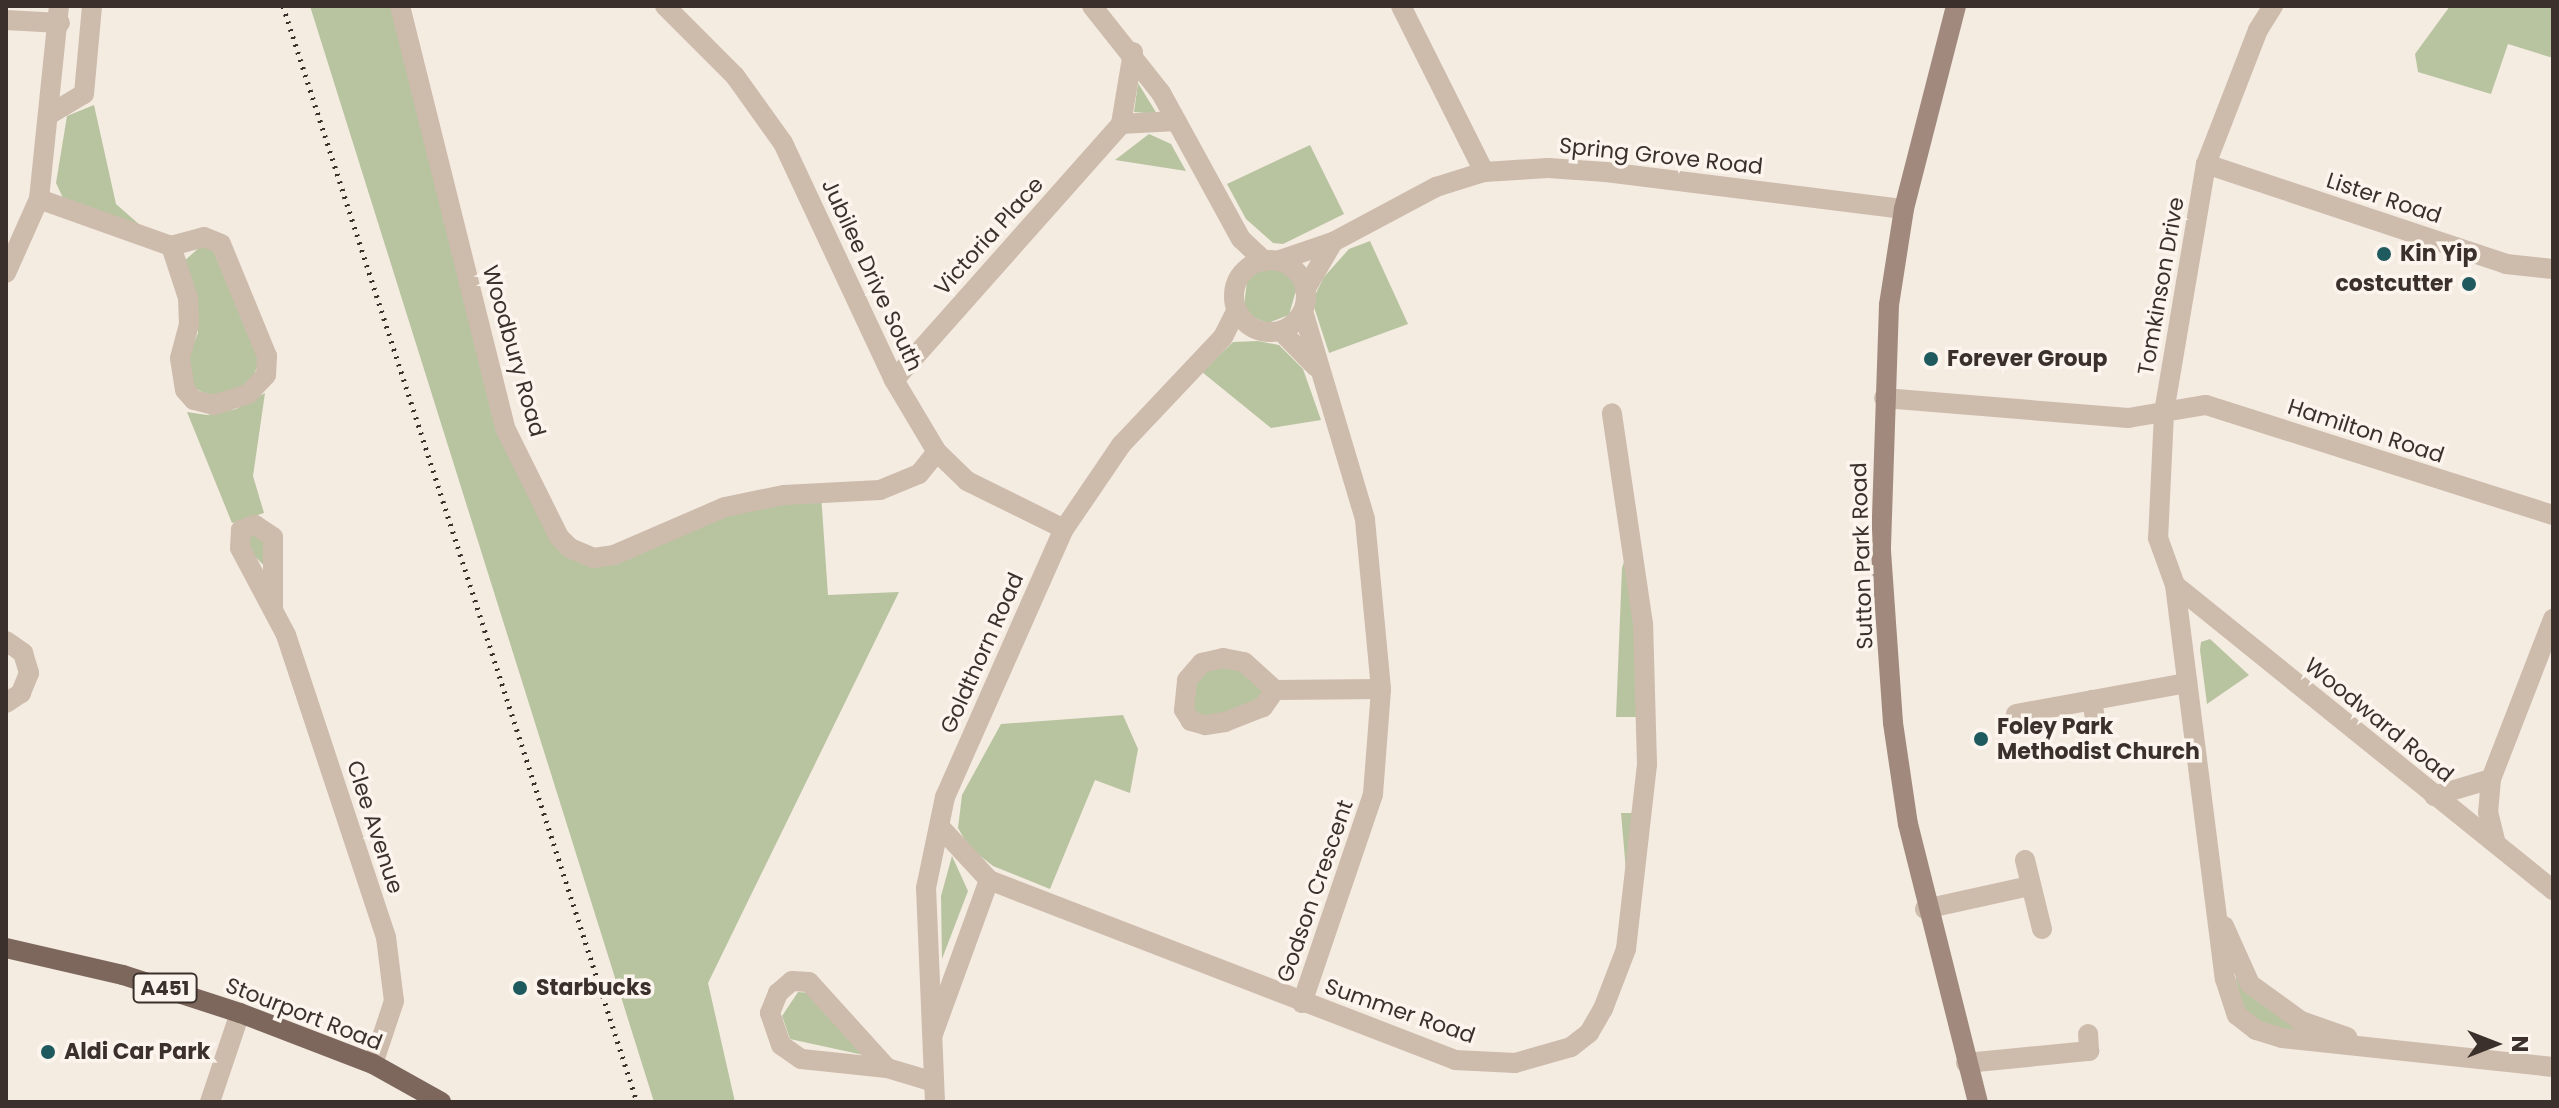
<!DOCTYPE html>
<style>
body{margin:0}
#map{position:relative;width:2559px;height:1108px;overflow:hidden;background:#f4ebe1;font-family:Poppins,sans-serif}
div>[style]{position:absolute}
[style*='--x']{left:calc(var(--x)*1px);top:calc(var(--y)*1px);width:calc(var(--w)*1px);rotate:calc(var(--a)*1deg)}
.green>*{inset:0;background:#b8c4a0}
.minor>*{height:20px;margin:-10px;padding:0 10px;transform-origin:10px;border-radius:10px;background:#cdbbac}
.minor>.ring{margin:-10px;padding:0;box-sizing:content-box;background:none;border:20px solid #cdbbac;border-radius:50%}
.secondary>*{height:20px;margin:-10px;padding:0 10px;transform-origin:10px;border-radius:10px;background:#a18a7d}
.primary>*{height:20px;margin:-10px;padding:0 10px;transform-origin:10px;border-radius:10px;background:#7d675c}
.rail>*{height:5px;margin-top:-2.5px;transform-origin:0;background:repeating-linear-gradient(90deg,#3b302b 0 2px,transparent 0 8px)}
.dots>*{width:22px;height:22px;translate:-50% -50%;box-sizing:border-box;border:4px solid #fbf5ee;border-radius:50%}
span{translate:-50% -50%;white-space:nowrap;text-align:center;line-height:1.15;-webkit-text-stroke:7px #fbf5ee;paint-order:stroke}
.shield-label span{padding:2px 6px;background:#fbf5ee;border:2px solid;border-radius:6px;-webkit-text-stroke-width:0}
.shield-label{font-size:20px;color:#3b302b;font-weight:700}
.street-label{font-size:22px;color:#3b302b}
.poi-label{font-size:22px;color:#3b302b;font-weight:700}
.left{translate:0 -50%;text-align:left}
.right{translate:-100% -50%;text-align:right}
.frame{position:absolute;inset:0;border:8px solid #3b302b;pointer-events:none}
.north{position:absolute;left:2455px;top:1004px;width:80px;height:80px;-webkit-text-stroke:6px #fbf5ee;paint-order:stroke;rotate:90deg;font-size:22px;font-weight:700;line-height:32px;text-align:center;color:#3b302b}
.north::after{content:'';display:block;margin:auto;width:28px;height:36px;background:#3b302b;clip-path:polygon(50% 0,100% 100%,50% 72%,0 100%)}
</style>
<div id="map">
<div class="green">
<div style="clip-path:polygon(310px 6px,400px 6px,506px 430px,559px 537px,593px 558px,725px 507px,821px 494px,828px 595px,899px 592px,708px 983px,735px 1102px,654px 1102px)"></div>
<div style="clip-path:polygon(2450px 6px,2553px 6px,2553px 58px,2508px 44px,2491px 94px,2418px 72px,2415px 54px)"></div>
<div style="clip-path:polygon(1138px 83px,1157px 114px,1134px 112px)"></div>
<div style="clip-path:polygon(94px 105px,116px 204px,141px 226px,63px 198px,56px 183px,67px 116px)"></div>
<div style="clip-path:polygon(1149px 134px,1171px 144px,1186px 171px,1115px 160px)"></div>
<div style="clip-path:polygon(1310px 145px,1344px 214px,1283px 244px,1273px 243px,1246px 219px,1227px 184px)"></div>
<div style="clip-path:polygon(1370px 241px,1408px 324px,1329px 353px,1312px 301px,1324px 277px,1349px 249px)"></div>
<div style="clip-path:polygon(200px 247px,212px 248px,260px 360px,249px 387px,226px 394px,207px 395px,192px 386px,189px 355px,198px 333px,198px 303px,183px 262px)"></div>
<div style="clip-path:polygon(1260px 267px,1291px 272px,1297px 287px,1289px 315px,1268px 323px,1243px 314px,1247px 281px)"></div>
<div style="clip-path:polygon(1258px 341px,1279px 345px,1303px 369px,1321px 420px,1271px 428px,1202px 372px,1233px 342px)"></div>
<div style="clip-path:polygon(265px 393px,253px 476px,264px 513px,232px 523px,187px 412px,207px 415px,236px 409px)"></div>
<div style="clip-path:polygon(255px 533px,266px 542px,268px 570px,250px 551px,248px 538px)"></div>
<div style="clip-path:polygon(1630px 543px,1643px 717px,1616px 717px,1622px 568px)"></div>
<div style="clip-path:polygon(2210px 639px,2249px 675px,2207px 704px,2200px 650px,2201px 642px)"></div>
<div style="clip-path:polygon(1223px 658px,1265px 677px,1263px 707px,1191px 721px,1189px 679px)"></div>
<div style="clip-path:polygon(1123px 715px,1138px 749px,1130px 793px,1095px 780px,1050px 889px,993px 866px,969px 847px,958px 828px,962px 795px,1001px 724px)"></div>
<div style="clip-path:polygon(1621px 813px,1641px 813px,1630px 917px)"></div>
<div style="clip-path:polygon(952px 856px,968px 891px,942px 959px,941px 896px)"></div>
<div style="clip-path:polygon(2235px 977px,2297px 1026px,2296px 1031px,2287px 1033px,2245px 1014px)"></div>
<div style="clip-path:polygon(798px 992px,811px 993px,868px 1056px,790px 1039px,782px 1016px)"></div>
</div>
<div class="minor">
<div style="--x:400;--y:6;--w:437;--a:76"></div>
<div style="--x:506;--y:430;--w:119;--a:63.6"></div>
<div style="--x:559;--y:537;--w:16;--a:45"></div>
<div style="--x:570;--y:548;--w:25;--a:23"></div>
<div style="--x:593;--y:558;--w:21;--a:-8"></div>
<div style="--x:614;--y:555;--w:121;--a:-23.4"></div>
<div style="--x:725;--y:507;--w:60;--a:-11.5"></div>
<div style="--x:784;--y:495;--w:96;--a:-3"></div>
<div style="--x:880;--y:490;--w:42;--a:-22.3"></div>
<div style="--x:919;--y:474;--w:28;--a:-51"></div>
<div style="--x:665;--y:6;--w:99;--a:45"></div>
<div style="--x:735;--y:76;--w:82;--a:54.4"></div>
<div style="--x:783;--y:143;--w:262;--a:64.9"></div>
<div style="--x:894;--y:380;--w:84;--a:59.2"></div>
<div style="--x:937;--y:452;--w:42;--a:44"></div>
<div style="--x:967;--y:481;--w:108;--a:26.3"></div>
<div style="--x:1092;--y:6;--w:111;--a:51.6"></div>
<div style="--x:1161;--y:93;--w:166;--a:61.3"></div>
<div style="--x:1241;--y:239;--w:33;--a:43"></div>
<div style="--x:1401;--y:6;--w:186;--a:63.4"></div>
<div style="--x:2273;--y:6;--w:28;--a:122"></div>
<div style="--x:2258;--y:30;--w:144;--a:111.2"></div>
<div style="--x:2206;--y:164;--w:253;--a:99.6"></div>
<div style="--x:2164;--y:413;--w:125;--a:92.7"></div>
<div style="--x:2158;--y:538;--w:50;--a:70.1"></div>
<div style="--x:2175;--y:585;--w:397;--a:82.8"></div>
<div style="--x:2225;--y:979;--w:38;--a:72"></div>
<div style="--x:2237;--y:1015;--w:24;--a:38"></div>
<div style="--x:2256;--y:1030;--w:27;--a:17"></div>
<div style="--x:2282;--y:1038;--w:273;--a:6.1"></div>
<div style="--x:6;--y:20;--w:54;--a:3.2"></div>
<div style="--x:52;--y:113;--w:37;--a:-31"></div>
<div style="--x:84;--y:94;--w:88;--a:-84.8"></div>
<div style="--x:1121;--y:124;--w:73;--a:-80.5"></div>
<div style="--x:2206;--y:164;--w:316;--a:18.4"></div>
<div style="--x:2506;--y:264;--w:47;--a:6.1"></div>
<div style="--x:39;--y:199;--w:140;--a:19.6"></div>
<div style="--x:171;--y:246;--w:34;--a:-15"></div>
<div style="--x:204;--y:237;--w:18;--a:22"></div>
<div style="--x:221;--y:244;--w:121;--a:67.7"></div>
<div style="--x:267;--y:356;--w:19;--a:93"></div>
<div style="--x:266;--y:375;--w:26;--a:133"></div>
<div style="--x:248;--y:394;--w:36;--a:162"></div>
<div style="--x:214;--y:405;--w:21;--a:-166"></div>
<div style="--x:194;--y:400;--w:13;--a:-132"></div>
<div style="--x:185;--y:390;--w:32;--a:-99"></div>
<div style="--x:180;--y:358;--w:34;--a:-75"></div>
<div style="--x:189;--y:325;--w:27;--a:-92"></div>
<div style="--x:188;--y:298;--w:55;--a:-108.1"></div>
<div class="ring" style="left:1234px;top:260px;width:52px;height:52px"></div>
<div style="--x:1277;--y:261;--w:59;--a:-18.7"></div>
<div style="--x:1333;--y:242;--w:117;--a:-28.1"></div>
<div style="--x:1436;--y:187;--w:50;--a:-17.4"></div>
<div style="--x:1484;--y:172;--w:64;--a:-3.6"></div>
<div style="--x:1548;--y:168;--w:58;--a:3.9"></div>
<div style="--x:1606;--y:172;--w:300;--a:7.1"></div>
<div style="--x:6;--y:273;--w:81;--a:-66"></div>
<div style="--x:39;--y:199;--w:194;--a:-84.1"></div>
<div style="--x:1305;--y:290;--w:56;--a:-59.7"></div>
<div style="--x:1281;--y:331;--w:50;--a:45.8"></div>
<div style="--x:894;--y:380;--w:342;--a:-48.4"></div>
<div style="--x:1121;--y:124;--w:55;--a:-3.1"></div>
<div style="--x:1884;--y:398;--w:245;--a:4.7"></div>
<div style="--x:2128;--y:418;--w:79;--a:-9.5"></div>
<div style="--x:2206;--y:405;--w:364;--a:17.6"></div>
<div style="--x:2175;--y:585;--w:486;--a:38.9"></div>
<div style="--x:273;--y:608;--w:71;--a:-90"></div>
<div style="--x:273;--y:537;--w:22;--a:-146"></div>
<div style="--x:255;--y:525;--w:15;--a:160"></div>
<div style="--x:241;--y:530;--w:18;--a:93"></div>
<div style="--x:240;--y:548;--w:98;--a:62.1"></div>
<div style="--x:286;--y:635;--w:318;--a:71.7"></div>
<div style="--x:386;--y:937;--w:64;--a:82.9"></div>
<div style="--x:394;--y:1001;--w:66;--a:108.4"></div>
<div style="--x:6;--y:641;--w:21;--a:35"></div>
<div style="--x:23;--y:653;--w:21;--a:73"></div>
<div style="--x:29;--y:673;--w:22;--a:112"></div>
<div style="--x:21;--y:693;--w:18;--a:146"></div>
<div style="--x:1275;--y:690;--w:21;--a:125"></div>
<div style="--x:1263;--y:707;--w:41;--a:158.5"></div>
<div style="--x:1225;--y:722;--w:20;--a:171"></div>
<div style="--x:1205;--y:725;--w:15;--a:-164"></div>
<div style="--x:1191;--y:721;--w:13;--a:-122"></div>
<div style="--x:1184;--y:710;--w:30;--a:-84"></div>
<div style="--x:1187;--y:680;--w:23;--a:-49"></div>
<div style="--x:1202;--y:663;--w:22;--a:-13"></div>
<div style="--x:1223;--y:658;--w:21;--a:11"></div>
<div style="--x:1244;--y:662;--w:42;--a:42.1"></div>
<div style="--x:1275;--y:690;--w:106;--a:-0.5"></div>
<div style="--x:2092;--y:700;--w:24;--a:81"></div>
<div style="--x:2016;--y:714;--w:174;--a:-10.3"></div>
<div style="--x:2491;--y:779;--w:33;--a:95"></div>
<div style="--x:2488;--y:812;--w:32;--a:76"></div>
<div style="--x:2434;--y:796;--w:59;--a:-16.6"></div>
<div style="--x:2491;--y:779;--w:172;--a:-68.8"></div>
<div style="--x:940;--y:827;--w:72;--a:47.2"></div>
<div style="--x:989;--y:880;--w:500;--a:21.1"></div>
<div style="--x:1455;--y:1060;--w:60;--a:2.9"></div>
<div style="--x:1515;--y:1063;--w:58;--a:-15.9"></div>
<div style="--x:1571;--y:1047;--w:23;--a:-38"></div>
<div style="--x:1589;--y:1033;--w:28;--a:-60"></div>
<div style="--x:1603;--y:1009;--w:64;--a:-69"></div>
<div style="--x:1626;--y:949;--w:186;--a:-83.5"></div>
<div style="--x:1647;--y:764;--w:140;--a:-91.6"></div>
<div style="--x:1643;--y:624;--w:213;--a:-98.4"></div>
<div style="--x:2025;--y:860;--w:71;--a:76.2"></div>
<div style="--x:1925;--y:909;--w:107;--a:-12.4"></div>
<div style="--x:2224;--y:926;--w:64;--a:65.9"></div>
<div style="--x:2250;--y:984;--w:63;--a:36"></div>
<div style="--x:2301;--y:1021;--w:49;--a:19.2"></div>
<div style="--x:1302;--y:1003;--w:221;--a:-71.2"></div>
<div style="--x:1373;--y:794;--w:105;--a:-85.6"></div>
<div style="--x:1381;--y:689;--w:171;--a:-95.4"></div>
<div style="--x:1365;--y:519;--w:217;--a:-106.6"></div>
<div style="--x:933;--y:1034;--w:164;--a:-70"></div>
<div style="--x:1966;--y:1063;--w:124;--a:-5.6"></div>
<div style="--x:2089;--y:1051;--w:17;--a:-93"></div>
<div style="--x:887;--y:1068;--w:86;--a:-174"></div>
<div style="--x:801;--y:1059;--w:24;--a:-145"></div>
<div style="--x:781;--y:1045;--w:34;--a:-109"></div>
<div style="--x:770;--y:1013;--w:22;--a:-68"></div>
<div style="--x:778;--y:993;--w:18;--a:-41"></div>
<div style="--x:792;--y:981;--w:17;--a:3"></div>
<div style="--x:809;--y:982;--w:116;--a:47.8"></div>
<div style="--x:887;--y:1068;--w:46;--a:16.5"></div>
<div style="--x:210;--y:1102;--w:94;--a:-71.4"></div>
<div style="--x:935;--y:1102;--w:214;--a:-92.4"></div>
<div style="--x:926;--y:888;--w:93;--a:-78.2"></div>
<div style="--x:945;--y:797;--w:293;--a:-66.1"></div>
<div style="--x:1064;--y:529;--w:102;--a:-55.8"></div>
<div style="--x:1121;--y:445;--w:149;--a:-46.6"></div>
<div style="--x:1223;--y:337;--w:31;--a:-63"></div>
</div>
<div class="secondary">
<div style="--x:1956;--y:6;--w:210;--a:104.4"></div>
<div style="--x:1904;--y:209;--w:97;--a:98.9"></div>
<div style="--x:1889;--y:305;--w:246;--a:91.9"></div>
<div style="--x:1881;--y:551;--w:172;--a:86"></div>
<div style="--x:1893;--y:723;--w:102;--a:81.6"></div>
<div style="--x:1908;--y:824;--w:287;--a:75.9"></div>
</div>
<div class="primary">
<div style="--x:6;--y:948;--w:120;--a:13"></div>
<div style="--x:123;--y:975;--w:123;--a:18"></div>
<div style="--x:240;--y:1013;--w:142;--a:21"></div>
<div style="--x:373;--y:1064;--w:78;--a:29.2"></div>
</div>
<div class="rail">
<div style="--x:283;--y:6;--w:1152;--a:72.1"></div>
</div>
<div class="dots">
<div style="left:2384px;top:254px;background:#1f5a5e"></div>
<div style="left:2469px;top:284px;background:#1f5a5e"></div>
<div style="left:1931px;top:359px;background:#1f5a5e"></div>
<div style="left:1981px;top:739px;background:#1f5a5e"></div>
<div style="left:520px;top:988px;background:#1f5a5e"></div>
<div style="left:48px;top:1052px;background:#1f5a5e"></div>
</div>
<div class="shield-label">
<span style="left:165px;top:988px">A451</span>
</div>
<div class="street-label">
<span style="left:1661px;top:156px;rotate:6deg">Spring Grove Road</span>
<span style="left:2384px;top:198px;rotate:18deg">Lister Road</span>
<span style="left:989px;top:236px;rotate:-48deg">Victoria Place</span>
<span style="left:872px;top:275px;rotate:65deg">Jubilee Drive South</span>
<span style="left:2161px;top:286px;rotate:-80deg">Tomkinson Drive</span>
<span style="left:514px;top:351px;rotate:74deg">Woodbury Road</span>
<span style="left:2366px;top:431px;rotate:18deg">Hamilton Road</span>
<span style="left:1862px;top:556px;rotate:-92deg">Sutton Park Road</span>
<span style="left:982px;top:653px;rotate:-66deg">Goldthorn Road</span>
<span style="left:2379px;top:720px;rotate:39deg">Woodward Road</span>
<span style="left:375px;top:827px;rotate:72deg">Clee Avenue</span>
<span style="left:1315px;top:891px;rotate:-71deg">Godson Crescent</span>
<span style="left:1400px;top:1011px;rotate:19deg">Summer Road</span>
<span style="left:304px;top:1014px;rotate:21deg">Stourport Road</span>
</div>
<div class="poi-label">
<span class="left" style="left:2400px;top:254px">Kin Yip</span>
<span class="right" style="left:2453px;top:284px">costcutter</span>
<span class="left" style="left:1947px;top:359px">Forever Group</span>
<span class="left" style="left:1997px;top:739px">Foley Park<br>Methodist Church</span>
<span class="left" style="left:536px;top:988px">Starbucks</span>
<span class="left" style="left:64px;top:1052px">Aldi Car Park</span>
</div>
<div class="frame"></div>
<div class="north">N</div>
</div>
